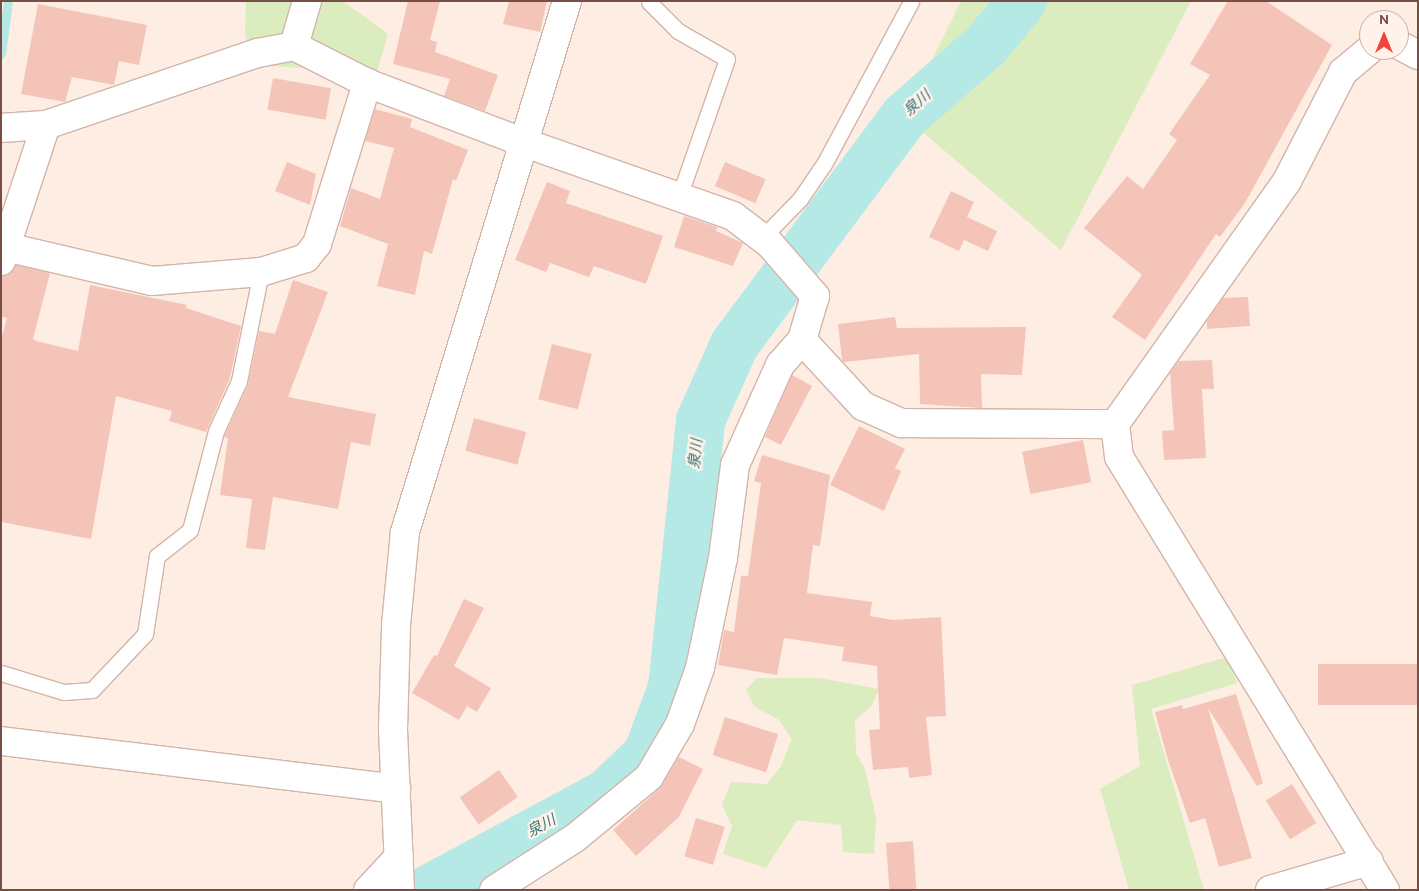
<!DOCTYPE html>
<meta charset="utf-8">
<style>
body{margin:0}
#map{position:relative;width:1419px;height:891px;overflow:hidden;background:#feede2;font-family:Overpass,"Noto Sans JP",sans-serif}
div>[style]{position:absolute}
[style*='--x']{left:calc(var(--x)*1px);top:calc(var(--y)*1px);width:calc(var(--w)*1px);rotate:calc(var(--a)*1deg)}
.green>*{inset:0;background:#dbecbf}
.stream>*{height:9px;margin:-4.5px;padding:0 4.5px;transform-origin:4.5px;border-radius:4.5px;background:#b5e9e6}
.river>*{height:49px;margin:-24.5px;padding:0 24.5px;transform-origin:24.5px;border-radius:24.5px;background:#b5e9e6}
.building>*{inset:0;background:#f5c4b8;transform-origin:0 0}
.roads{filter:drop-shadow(1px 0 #d2b5aa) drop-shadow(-1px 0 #d2b5aa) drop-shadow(0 1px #d2b5aa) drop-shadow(0 -1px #d2b5aa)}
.service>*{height:15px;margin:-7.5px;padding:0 7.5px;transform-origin:7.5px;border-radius:7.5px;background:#fff}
.minor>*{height:28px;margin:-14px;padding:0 14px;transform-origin:14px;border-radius:14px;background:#fff}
.tertiary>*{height:28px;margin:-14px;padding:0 14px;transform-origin:14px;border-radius:14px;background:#fff}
span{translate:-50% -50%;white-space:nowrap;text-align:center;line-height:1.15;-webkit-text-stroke:4.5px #fff2ea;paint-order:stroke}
.water-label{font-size:15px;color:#367674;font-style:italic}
.frame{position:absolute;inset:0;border:2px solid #774e46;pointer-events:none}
.north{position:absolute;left:1359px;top:10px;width:50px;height:50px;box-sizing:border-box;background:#fff2ea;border:1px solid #c9b0a8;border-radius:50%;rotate:0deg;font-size:14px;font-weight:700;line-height:20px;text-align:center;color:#774e46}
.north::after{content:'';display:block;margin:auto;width:18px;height:22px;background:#f1423e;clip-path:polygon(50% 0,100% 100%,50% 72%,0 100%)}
</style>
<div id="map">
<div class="green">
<div style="clip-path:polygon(246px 1px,343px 1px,388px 34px,375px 80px,331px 70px,256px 65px,245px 36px)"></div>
<div style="clip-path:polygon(961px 1px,1191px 1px,1061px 250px,904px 116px)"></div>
<div style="clip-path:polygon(1227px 657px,1237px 683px,1151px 709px,1204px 890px,1129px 890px,1100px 789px,1140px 766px,1132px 685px)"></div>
<div style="clip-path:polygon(757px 678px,819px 678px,879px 689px,872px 705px,855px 721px,856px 753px,865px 769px,876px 818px,874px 854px,843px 852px,841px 825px,797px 820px,766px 868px,723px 854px,732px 826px,722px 805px,731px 782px,767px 784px,781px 766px,792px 739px,779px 720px,754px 706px,746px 690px)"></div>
</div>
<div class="stream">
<div style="--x:1;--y:54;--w:53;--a:-82.5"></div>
</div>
<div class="river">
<div style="--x:426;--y:890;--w:204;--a:-28.3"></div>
<div style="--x:606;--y:793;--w:57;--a:-43.6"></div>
<div style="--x:647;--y:754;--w:72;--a:-69.5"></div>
<div style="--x:672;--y:687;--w:268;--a:-84"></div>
<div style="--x:700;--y:420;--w:83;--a:-65.9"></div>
<div style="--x:734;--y:344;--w:284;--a:-53.3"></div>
<div style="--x:904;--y:116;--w:109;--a:-41.3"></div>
<div style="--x:986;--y:44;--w:56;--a:-50.1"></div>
</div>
<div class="building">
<div style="clip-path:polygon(408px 1px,440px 1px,430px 40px,437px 42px,435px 52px,498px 75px,485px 111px,444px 96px,450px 79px,393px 64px)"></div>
<div style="clip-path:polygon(509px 1px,547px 1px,540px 32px,503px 24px)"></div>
<div style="clip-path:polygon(1228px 1px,1266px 1px,1332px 45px,1245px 203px,1220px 237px,1216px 234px,1145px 340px,1112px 317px,1142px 275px,1084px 228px,1127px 176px,1143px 189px,1177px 140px,1169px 134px,1210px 75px,1190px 64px)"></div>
<div style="clip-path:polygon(38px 4px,147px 25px,139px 65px,119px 61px,114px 85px,72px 77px,65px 102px,21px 94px)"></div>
<div style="left:273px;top:78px;width:59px;height:32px;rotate:10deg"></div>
<div style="clip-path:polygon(375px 109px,412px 119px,410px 127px,468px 150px,456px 181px,453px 179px,432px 254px,424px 251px,415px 295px,377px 286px,388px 244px,340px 226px,351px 188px,380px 199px,394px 148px,365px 141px)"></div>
<div style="clip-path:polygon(287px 162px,316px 174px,310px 205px,275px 191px)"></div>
<div style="left:725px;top:162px;width:44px;height:26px;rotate:23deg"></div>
<div style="clip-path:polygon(547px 182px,570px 191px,566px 203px,663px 236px,646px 284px,594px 266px,589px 277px,550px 263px,546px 272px,515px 260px)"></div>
<div style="clip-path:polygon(951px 191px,974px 202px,967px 217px,997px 231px,988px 251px,964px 240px,959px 251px,929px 237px)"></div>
<div style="clip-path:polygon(684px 216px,717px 227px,716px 231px,743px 243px,733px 266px,674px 247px)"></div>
<div style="clip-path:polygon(16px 265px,50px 273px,33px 339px,36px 341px,78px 351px,90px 285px,187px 305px,186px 308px,241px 326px,230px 378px,206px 432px,169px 421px,172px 411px,116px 396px,91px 539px,1px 522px,1px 340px,7px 318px,1px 317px,1px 276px,11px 273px)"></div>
<div style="clip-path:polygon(293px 280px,328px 292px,288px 397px,376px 414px,370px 446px,351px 442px,338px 509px,273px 497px,265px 550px,246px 548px,252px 499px,220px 495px,228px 438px,224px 437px,248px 385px,259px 331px,275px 334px)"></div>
<div style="clip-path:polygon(1248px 297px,1250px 326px,1207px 329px,1207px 321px,1223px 298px)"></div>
<div style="clip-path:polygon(895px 317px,897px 328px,1026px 327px,1022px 375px,981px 374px,982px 408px,920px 404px,919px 354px,844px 362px,842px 360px,838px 324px)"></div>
<div style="left:552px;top:344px;width:41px;height:57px;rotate:14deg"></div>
<div style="clip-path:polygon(1212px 360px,1214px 389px,1202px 389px,1206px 458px,1164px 460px,1162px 431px,1174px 430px,1170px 373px,1179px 361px)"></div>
<div style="clip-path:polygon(792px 375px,812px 386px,781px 445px,765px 437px)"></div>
<div style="left:474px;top:418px;width:54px;height:34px;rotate:15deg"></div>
<div style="clip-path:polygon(859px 426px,905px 449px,895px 468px,901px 471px,884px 511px,830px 485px)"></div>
<div style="left:1083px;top:440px;width:43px;height:62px;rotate:79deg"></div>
<div style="clip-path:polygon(762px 455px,830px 475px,820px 546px,813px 545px,807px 593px,872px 602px,870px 616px,893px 620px,941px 617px,946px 716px,926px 717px,932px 775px,909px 778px,908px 767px,873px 770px,869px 730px,880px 729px,877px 666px,842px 661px,844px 647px,784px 638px,777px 675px,718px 665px,724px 630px,734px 632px,741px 576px,748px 576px,761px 483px,754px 481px)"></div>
<div style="clip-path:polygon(464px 599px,484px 608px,454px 666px,491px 688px,477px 712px,467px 706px,459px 720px,412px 693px,434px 655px,437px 656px)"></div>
<div style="left:1418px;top:664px;width:41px;height:100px;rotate:90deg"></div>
<div style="clip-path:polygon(1236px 694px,1263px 783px,1257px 786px,1208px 708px,1252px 858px,1219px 867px,1205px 818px,1190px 823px,1168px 760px,1155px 712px,1182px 705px,1183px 709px)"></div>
<div style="left:725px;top:717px;width:56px;height:40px;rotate:18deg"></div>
<div style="clip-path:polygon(679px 757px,703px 769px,679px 817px,636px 856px,613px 830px,659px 789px)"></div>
<div style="left:499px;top:770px;width:33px;height:48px;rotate:55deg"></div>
<div style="left:1292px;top:784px;width:46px;height:31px;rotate:58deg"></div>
<div style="left:696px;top:818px;width:30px;height:40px;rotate:17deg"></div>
<div style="left:913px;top:841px;width:49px;height:27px;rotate:86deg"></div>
</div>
<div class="roads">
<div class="service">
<div style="--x:649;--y:2;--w:41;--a:45"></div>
<div style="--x:678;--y:31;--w:56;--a:29.7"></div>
<div style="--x:727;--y:59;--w:146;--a:109.2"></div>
<div style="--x:762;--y:238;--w:54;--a:-45.7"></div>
<div style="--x:800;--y:199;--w:42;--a:-55.6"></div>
<div style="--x:824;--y:164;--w:184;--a:-61.8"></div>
<div style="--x:1;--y:673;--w:66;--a:16.8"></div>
<div style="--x:64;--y:692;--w:28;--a:-4"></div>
<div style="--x:92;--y:690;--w:77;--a:-46.6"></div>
<div style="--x:145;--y:634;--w:79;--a:-81.3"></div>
<div style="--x:157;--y:556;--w:42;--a:-38.2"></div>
<div style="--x:190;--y:530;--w:102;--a:-75.3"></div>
<div style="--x:216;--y:431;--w:55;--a:-65.3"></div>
<div style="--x:239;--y:381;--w:111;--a:-78.6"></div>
</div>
<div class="minor">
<div style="--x:1399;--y:45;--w:21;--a:28"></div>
<div style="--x:294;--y:46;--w:47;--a:-73.9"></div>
<div style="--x:1;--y:128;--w:45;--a:-3.8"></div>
<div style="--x:6;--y:247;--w:150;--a:13.1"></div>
<div style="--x:152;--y:281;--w:109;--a:-4.7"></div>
<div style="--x:261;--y:272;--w:47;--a:-17.3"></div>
<div style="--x:306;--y:258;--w:18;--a:-52"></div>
<div style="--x:317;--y:244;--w:169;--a:-72.7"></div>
<div style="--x:1;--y:261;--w:143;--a:-71.7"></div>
<div style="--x:46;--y:125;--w:224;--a:-18.8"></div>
<div style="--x:258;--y:53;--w:37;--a:-11"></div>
<div style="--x:294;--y:46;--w:82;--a:26.9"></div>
<div style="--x:367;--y:83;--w:169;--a:20.8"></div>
<div style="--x:525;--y:143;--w:220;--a:19.3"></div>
<div style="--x:733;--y:216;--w:46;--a:37.1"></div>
<div style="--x:770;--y:244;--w:69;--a:49.1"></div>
<div style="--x:815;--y:296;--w:46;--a:106.5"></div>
<div style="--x:802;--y:340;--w:90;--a:47.3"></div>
<div style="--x:863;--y:406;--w:42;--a:24.1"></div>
<div style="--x:901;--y:423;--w:214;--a:0.3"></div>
<div style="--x:1115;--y:424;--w:298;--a:-54.7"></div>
<div style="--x:1287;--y:181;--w:123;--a:-62.8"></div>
<div style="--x:1343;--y:72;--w:34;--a:-40"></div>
<div style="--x:1115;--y:424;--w:33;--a:83"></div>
<div style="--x:1119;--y:457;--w:508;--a:58.44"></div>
<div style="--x:1;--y:741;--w:398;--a:6.9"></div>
<div style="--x:368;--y:890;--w:45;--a:-46.8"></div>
<div style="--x:494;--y:890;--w:96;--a:-32.7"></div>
<div style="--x:575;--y:838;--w:96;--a:-39.5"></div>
<div style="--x:649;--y:777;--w:61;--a:-59.7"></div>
<div style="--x:680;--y:724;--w:59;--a:-70.3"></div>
<div style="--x:700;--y:668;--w:112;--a:-78.2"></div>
<div style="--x:723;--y:558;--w:94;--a:-82.6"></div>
<div style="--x:735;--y:465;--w:110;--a:-65.8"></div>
<div style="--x:780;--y:365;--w:33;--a:-49"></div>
<div style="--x:1270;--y:890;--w:103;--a:-16.3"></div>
</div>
<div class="tertiary">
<div style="--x:400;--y:890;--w:161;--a:-92.5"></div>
<div style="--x:393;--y:729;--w:104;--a:-88.3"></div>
<div style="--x:396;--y:625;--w:93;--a:-84.5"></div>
<div style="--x:405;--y:532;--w:555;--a:-73.03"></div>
</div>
</div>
<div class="water-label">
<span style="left:918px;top:104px;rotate:-42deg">泉川</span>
<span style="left:697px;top:454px;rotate:-84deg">泉川</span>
<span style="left:542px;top:827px;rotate:-28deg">泉川</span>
</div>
<div class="frame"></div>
<div class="north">N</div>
</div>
